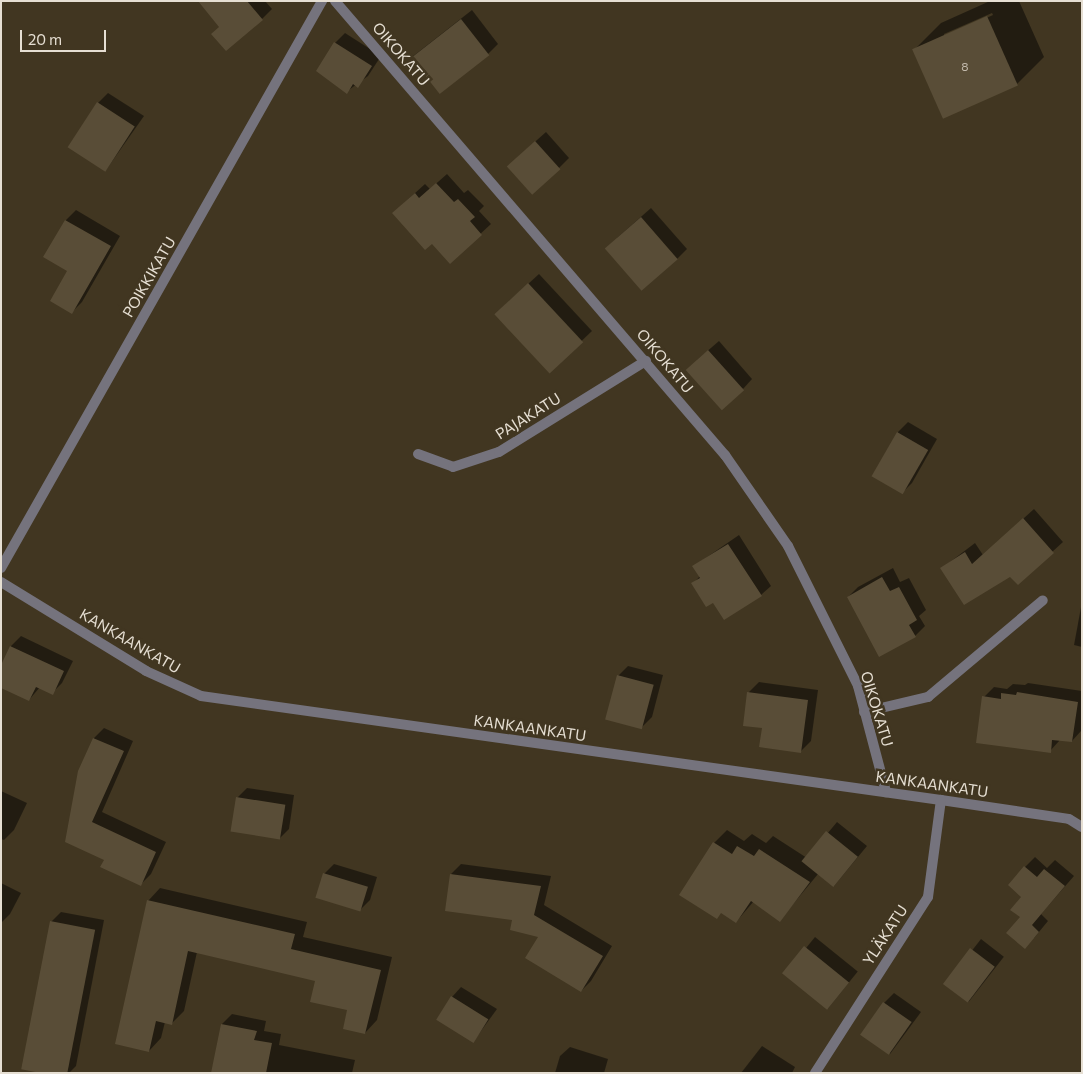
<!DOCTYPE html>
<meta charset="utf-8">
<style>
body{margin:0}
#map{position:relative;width:1083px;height:1074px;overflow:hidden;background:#413621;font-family:Commissioner,sans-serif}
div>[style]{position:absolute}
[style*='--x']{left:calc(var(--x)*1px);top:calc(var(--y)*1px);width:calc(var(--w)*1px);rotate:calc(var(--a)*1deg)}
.shadow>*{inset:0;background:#0007;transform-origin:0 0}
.building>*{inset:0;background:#594d37;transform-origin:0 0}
.service>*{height:10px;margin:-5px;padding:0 5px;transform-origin:5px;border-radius:5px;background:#75737d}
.minor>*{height:10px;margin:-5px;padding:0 5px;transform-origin:5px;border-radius:5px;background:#75737d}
span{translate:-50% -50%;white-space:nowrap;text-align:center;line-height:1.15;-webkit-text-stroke:5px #413621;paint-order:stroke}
.number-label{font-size:12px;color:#c3baac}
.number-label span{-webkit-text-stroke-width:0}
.street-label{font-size:15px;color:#e6dfd3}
.frame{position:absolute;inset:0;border:2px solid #e6dfd3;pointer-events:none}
.scale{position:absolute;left:20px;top:30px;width:86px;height:22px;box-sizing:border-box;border:2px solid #e6dfd3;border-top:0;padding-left:6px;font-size:15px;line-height:18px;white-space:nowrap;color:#e6dfd3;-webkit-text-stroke:4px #413621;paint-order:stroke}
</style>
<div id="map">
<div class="shadow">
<div style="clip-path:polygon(209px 1px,265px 1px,272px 9px,262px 19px)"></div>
<div style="clip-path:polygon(evenodd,990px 1px,1019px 1px,1044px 57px,1017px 84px,914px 50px,941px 23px,990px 1px,992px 13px,993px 15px,944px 37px,944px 34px,992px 13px)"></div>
<div style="clip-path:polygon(472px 10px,498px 44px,488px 54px,412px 57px)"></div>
<div style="clip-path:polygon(345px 33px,381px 56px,368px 76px,346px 92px,335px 43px)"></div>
<div style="clip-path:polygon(108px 93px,144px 116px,106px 170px,98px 103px)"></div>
<div style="clip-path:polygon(546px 132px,569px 158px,559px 168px,519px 156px)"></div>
<div style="clip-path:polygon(447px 174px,464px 193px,468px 190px,484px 206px,479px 211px,491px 224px,450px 262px,404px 203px,425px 184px,430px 189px)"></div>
<div style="clip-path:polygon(651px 208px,687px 249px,677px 259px,617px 238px)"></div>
<div style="clip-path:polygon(76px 210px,120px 236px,82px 302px,72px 312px,69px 270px,45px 257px,66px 220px)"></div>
<div style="clip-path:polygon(539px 274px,592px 331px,549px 372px,506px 304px)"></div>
<div style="clip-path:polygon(719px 341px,752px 379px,743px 389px,697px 360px)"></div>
<div style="clip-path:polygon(908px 422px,937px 439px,912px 483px,902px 493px,873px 475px,898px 432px)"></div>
<div style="clip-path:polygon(1034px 509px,1063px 542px,1018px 583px,1010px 575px,942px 568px,975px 543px,983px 555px)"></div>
<div style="clip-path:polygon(739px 535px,771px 586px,761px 595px,713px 601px,693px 584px,700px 576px,694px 566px)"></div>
<div style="clip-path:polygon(893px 568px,900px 582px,909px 578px,926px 610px,919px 616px,925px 626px,915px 636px,848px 597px,858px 587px)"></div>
<div style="clip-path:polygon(1082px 602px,1082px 647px,1074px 645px)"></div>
<div style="clip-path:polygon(21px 636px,73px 661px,62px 683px,52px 693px,40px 687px,29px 700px,1px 668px,11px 646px)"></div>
<div style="clip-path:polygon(628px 666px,663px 675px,652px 717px,642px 727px,618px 676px)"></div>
<div style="clip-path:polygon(759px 682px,818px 690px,811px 741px,801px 751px,763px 727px,749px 692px)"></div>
<div style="clip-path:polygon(1028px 683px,1082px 691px,1081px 731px,1072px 741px,1060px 740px,1050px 751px,984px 697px,994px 687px,1007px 689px,1013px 684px,1025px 685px)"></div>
<div style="clip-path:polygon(104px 728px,133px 741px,102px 812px,166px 842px,151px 874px,141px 884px,106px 859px,66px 841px,79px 772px,94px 738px)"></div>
<div style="clip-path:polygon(247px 788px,294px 795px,289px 829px,279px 839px,237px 798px)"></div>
<div style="clip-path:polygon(1px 791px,27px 803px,14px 830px,4px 840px,1px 839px)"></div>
<div style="clip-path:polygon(837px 822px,867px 846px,834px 886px,818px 874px,780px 920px,754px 901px,736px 922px,714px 843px,727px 830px,744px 841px,752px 834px,766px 843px,773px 836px,807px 858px)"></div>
<div style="clip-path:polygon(1035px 857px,1047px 868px,1055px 860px,1074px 876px,1041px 914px,1048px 921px,1034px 938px,1022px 917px,1025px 867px)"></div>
<div style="clip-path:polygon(334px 864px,377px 877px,370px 900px,360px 910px,324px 874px)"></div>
<div style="clip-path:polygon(461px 864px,551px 876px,544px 905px,612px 946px,591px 981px,581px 991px,540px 936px,451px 874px)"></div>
<div style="clip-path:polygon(1px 883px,21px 893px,10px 914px,1px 923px)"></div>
<div style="clip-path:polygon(160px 888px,307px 922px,303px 937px,392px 957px,377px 1020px,365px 1033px,349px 1010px,317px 980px,197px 952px,184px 1011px,172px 1023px,165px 1022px,161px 1038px,149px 1051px,148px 901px)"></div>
<div style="clip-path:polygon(61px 912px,104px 920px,76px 1066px,69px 1073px,49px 1073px,23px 1068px,51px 922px)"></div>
<div style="left:815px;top:937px;width:55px;height:47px;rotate:39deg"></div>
<div style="left:981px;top:939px;width:29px;height:57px;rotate:38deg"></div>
<div style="clip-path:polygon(461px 987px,497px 1009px,473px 1042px,452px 997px)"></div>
<div style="clip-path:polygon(894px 993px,921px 1012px,890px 1054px,884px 1003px)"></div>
<div style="clip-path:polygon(232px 1014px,266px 1021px,264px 1031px,281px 1034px,279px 1045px,355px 1060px,352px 1073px,212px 1073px,222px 1024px)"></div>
<div style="clip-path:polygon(762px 1046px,795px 1067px,792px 1073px,741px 1073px)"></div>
<div style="clip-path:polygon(570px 1047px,608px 1059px,604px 1073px,555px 1073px,560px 1056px)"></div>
</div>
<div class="building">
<div style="clip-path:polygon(198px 1px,247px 1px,263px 20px,226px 51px,211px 34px,219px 27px)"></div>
<div style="left:987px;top:16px;width:76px;height:82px;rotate:66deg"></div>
<div style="left:461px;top:19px;width:46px;height:63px;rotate:52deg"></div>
<div style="clip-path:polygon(334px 42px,372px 66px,358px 88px,353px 84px,347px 94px,316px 71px)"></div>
<div style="left:97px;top:102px;width:45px;height:54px;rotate:33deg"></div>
<div style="left:535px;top:141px;width:38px;height:38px;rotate:48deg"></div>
<div style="clip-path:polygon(436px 183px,454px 202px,458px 199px,475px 217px,470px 221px,482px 235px,450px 264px,432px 244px,425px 250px,392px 213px,415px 193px,419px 198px)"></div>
<div style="left:641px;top:217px;width:56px;height:48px;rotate:49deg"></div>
<div style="clip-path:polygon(65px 220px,111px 246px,72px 314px,50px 301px,67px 271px,43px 257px)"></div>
<div style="left:528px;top:283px;width:81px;height:46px;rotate:47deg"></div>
<div style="left:708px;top:350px;width:54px;height:30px;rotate:48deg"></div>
<div style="left:897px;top:432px;width:36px;height:51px;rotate:30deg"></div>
<div style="clip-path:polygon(1023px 518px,1054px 553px,1018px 585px,1010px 577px,964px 605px,940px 568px,965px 552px,972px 564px)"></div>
<div style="clip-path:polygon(728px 544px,762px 596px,724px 620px,713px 603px,706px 607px,691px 583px,700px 578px,692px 566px)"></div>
<div style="clip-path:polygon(882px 577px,890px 591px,899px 587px,917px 620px,909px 625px,916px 637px,879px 657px,847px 597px)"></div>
<div style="clip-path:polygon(10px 646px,64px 671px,53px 695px,36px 687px,29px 701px,1px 688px,1px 665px)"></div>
<div style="left:617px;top:675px;width:38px;height:46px;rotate:15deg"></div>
<div style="clip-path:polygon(747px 692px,808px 700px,801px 753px,759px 747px,762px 728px,743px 726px)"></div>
<div style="clip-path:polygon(1017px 692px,1078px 702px,1072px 742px,1052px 740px,1051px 753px,976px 743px,982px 696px,1001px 699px,1001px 693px,1016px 695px)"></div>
<div style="clip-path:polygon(93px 738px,124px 751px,92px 822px,156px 852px,141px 886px,100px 867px,104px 860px,65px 842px,78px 771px)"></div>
<div style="left:236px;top:797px;width:50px;height:35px;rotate:9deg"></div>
<div style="left:826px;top:831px;width:41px;height:39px;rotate:39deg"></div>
<div style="clip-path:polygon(713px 842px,732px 854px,737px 846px,754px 856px,759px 849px,810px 882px,780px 922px,751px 901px,736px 923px,721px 913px,717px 919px,679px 895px)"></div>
<div style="clip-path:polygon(1024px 866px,1037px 877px,1044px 869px,1065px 886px,1032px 925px,1039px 932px,1025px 949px,1006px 933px,1020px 917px,1010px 910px,1021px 897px,1008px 885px)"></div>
<div style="left:323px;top:873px;width:47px;height:26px;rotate:17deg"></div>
<div style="clip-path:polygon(450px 874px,541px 886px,534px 915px,603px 956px,581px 992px,525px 958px,538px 937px,510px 930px,512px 920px,445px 911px)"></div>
<div style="clip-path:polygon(147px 900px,295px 934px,291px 949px,381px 970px,365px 1034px,343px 1029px,347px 1010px,310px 1002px,315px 981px,188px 951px,172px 1025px,156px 1021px,149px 1052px,115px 1044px)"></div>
<div style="left:50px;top:921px;width:46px;height:151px;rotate:11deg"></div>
<div style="left:804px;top:946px;width:58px;height:35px;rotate:39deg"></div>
<div style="left:970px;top:948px;width:31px;height:45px;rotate:37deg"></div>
<div style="left:451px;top:996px;width:44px;height:28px;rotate:32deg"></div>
<div style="left:883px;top:1002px;width:35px;height:40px;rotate:35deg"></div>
<div style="clip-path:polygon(221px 1024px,257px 1031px,254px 1040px,272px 1043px,266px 1073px,211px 1073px)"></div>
</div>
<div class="service">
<div style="--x:864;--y:712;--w:66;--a:-13.2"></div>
<div style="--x:928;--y:697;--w:150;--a:-40.1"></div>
</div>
<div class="minor">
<div style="--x:335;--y:1;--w:599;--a:49.34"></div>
<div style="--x:725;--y:455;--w:111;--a:55.3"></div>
<div style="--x:788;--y:546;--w:157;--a:63.4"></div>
<div style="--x:858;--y:686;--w:110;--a:75.2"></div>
<div style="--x:418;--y:454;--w:37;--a:20"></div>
<div style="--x:453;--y:467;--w:48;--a:-18.1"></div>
<div style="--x:499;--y:452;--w:173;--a:-31.8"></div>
<div style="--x:1;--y:568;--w:652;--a:-60.48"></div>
<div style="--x:1;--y:582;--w:170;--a:31.5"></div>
<div style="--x:146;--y:671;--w:60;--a:24.4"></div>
<div style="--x:201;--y:696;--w:747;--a:8"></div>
<div style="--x:941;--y:800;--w:129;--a:8.4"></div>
<div style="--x:1069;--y:819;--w:15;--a:32"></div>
<div style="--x:815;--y:1073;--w:209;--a:-57.3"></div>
<div style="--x:928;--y:897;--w:98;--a:-82.4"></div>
</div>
<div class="number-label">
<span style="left:965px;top:67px">8</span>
</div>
<div class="street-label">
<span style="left:401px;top:54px;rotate:49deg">OIKOKATU</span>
<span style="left:149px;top:277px;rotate:-60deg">POIKKIKATU</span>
<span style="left:665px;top:361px;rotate:50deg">OIKOKATU</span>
<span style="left:528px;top:416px;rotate:-32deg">PAJAKATU</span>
<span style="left:130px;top:641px;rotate:30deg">KANKAANKATU</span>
<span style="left:877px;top:709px;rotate:73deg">OIKOKATU</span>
<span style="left:530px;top:728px;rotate:8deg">KANKAANKATU</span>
<span style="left:932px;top:784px;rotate:8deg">KANKAANKATU</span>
<span style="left:885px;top:935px;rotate:-57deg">YLÄKATU</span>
</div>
<div class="frame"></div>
<div class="scale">20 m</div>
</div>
